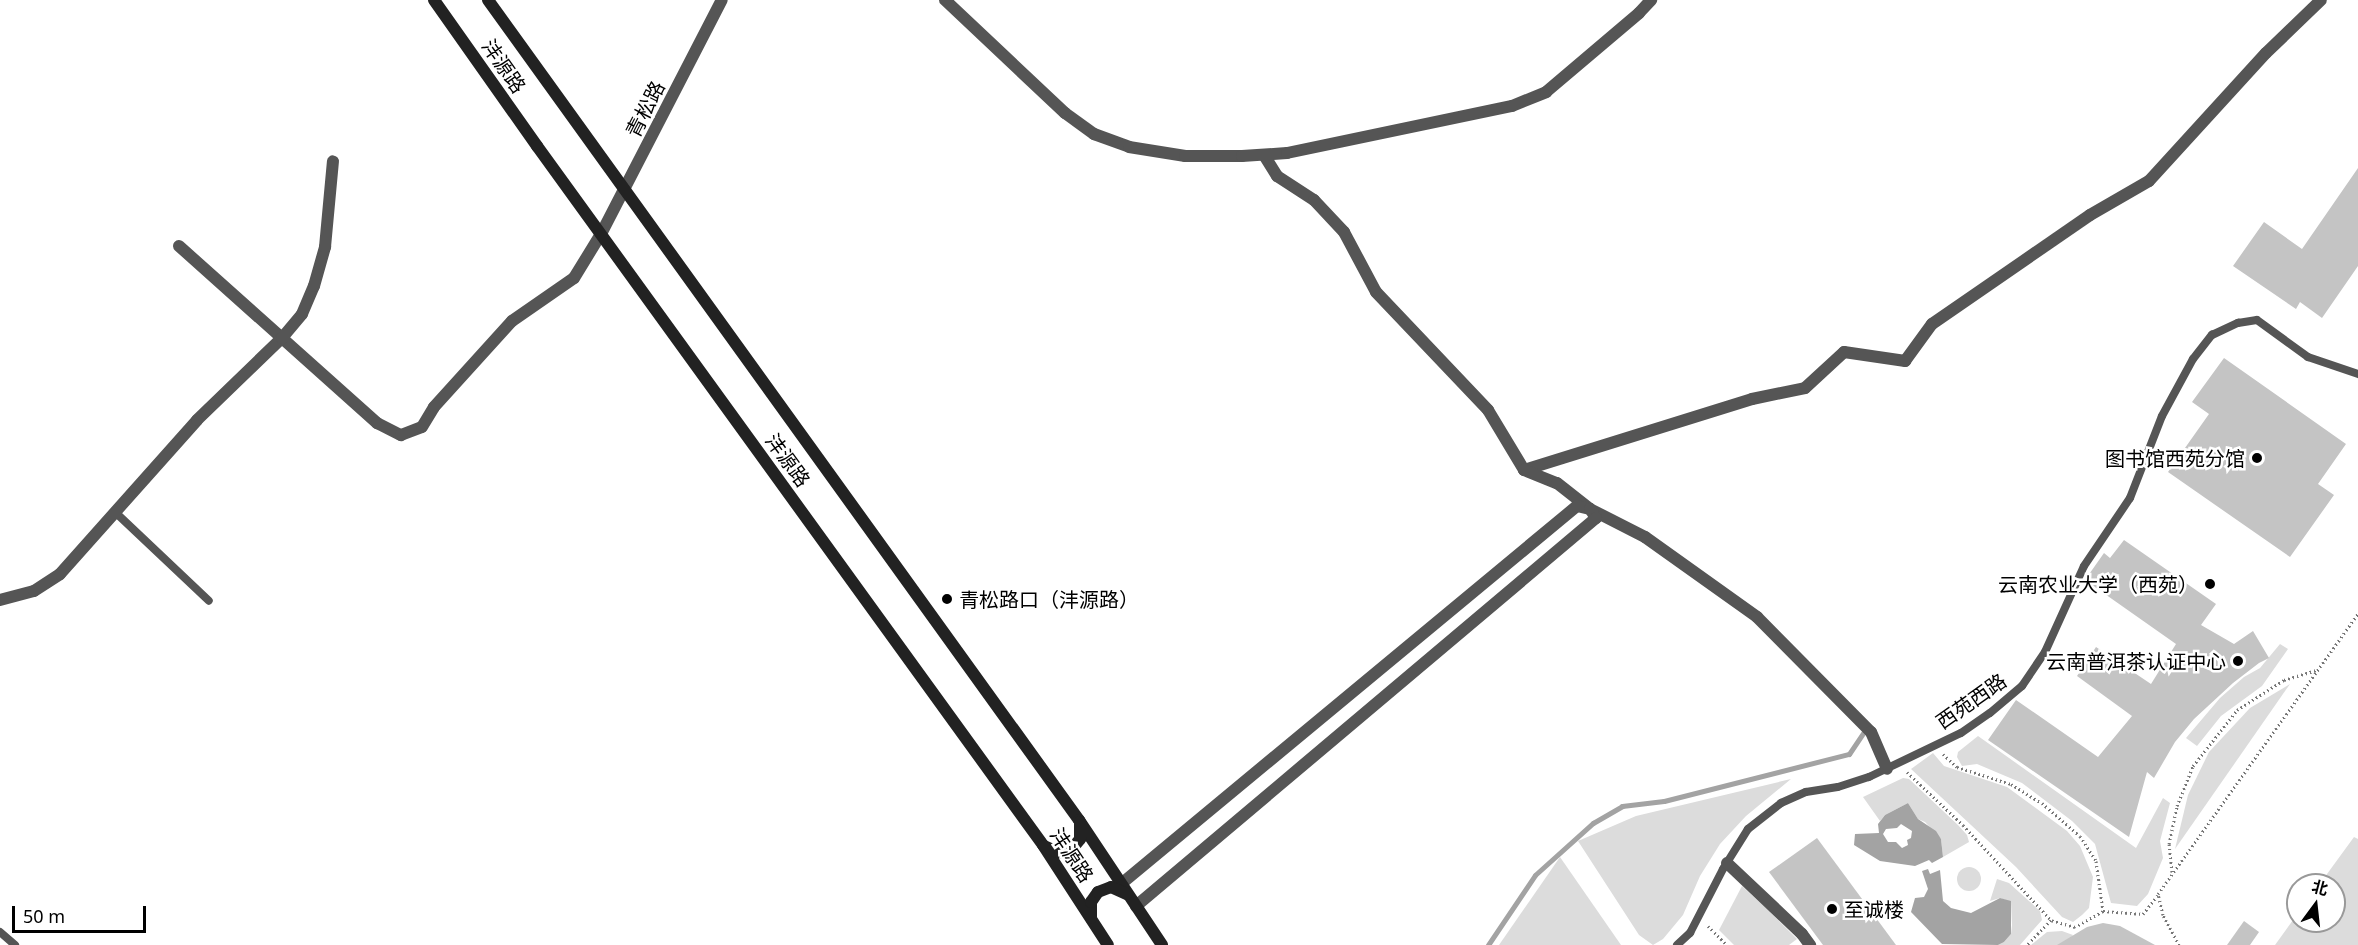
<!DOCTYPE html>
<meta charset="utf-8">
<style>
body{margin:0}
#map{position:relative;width:2358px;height:945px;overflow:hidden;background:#fff;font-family:"Noto Sans","Noto Sans SC",sans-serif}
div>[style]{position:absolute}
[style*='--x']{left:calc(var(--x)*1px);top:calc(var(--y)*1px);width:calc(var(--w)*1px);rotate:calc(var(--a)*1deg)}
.green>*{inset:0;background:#dcdcdc}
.round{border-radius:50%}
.water>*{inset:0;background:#a3a3a3}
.stream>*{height:5px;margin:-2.5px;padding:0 2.5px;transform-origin:2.5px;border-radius:2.5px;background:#a3a3a3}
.building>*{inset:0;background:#c4c4c4}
.path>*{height:3px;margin-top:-1.5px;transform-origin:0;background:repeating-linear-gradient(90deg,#777 0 1.5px,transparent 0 4.5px)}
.service>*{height:8px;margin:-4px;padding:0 4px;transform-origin:4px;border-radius:4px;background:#555}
.minor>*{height:12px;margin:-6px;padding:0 6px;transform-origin:6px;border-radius:6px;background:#555}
.tertiary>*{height:12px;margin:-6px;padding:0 6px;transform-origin:6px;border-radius:6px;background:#555}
.secondary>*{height:12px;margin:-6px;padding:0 6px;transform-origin:6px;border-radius:6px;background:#222}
.dots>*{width:16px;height:16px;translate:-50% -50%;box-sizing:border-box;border:3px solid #fff;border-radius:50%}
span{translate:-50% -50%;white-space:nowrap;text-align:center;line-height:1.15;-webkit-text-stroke:5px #fff;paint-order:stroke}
.street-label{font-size:20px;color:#000}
.poi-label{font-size:20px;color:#000}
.right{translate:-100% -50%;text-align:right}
.left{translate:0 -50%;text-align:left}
.north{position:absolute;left:2286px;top:873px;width:60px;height:60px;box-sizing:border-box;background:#fff;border:2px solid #999;border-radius:50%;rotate:15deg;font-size:16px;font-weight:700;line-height:24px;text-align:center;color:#000}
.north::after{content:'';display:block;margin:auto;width:21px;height:27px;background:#000;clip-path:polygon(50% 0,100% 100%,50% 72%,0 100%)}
.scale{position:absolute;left:12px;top:906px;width:134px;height:27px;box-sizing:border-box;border:3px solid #000;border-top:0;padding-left:8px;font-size:18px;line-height:21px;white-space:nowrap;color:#000;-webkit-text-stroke:4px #fff;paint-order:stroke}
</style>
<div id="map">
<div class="green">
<div style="clip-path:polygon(2280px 644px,2288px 649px,2262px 686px,2221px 716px,2197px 746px,2186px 738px,2220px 698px,2244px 677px,2260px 668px)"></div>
<div style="clip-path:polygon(2290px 684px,2175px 849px,2188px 795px,2209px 752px,2250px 708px)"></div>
<div style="clip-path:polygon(1978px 736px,2136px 848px,2163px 798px,2170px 803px,2160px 841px,2163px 858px,2148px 894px,2137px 906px,2111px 903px,2095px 844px,2072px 821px,2022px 783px,1977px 764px,1962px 766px,1957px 757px,1958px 752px)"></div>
<div style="clip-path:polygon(1933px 753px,1944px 766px,2007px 787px,2067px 831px,2080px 846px,2093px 877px,2089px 908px,2082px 915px,2073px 922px,2062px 917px,2016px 867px,1911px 769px)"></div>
<div style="clip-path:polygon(1903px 778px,1909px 779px,1958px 825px,1967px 835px,1969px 842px,1943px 857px,1941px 839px,1925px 822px,1918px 819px,1908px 803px,1885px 815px,1880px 821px,1863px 797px)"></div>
<div style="clip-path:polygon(1791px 779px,1746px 816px,1720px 844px,1700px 876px,1683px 915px,1663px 939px,1653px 945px,1639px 935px,1578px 841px,1636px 816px)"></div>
<div style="clip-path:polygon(2354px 837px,2358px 839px,2358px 945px,2275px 945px,2298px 913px,2298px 921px,2334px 921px,2334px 885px,2319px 885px)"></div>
<div style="clip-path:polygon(1560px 857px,1621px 945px,1499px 945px)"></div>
<div class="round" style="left:1957px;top:867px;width:24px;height:24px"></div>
<div style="clip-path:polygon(1997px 879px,2009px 883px,2040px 911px,2042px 920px,2020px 945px,1998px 945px,2004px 942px,2011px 934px,2012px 925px,2011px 902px,2000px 898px,1990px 901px)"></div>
<div style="clip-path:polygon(1742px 886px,1768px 910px,1797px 939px,1789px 945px,1734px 945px,1719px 930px)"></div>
<div style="clip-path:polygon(2062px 931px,2073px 935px,2065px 945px,2031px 945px,2047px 932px)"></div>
</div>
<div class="water">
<div style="clip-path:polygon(evenodd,1908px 803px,1918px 819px,1936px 831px,1941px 839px,1943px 857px,1932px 863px,1929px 860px,1915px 866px,1880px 861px,1854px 845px,1855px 834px,1879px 833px,1878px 824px,1885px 815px,1908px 803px,1901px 824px,1912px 831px,1911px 838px,1907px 840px,1908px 845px,1902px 848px,1896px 842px,1888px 842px,1883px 834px,1886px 829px,1897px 828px,1901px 824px)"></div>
<div style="clip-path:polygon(1928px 869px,1930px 874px,1940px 870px,1943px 901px,1951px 908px,1971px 913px,2000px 898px,2011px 901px,2011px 934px,2004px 942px,1998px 945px,1942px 944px,1911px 912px,1915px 898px,1924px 897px,1928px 889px,1922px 871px)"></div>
</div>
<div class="stream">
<div style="--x:1488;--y:945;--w:84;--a:-56.1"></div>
<div style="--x:1535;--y:875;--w:78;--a:-41.9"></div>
<div style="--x:1593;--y:823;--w:34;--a:-30"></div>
<div style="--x:1622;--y:806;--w:42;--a:-6.8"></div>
<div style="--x:1664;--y:801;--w:191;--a:-14.3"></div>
<div style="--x:1849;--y:754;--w:29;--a:-56"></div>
</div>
<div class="building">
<div style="clip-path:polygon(2358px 168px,2358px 266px,2322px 318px,2300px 302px,2296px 309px,2233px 266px,2264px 222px,2302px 249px)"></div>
<div style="clip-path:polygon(2224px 358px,2346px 444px,2318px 484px,2334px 495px,2290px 557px,2168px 472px,2209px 414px,2192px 402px)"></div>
<div style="clip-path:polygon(2124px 540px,2216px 604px,2201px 625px,2234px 644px,2253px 631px,2269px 658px,2259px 663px,2233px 683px,2194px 719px,2175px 742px,2154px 778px,2147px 772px,2129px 837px,1988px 740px,2016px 700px,2098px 757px,2132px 716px,2077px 676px,2096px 647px,2151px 684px,2176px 644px,2085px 580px,2104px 553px,2110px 558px)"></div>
<div style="clip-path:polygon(1817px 838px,1896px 945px,1823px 945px,1769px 872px)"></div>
<div style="clip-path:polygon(2244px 921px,2259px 932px,2250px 945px,2227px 945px)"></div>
<div style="clip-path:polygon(2103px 923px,2120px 926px,2155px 945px,2057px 945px,2087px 927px)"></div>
</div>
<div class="path">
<div style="--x:1943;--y:754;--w:19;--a:43"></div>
<div style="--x:1957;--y:767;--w:57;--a:17.5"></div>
<div style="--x:2011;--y:784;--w:36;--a:32"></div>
<div style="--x:2042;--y:803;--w:50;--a:41"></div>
<div style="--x:2080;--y:836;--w:30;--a:57"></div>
<div style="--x:2096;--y:861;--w:50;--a:82"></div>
<div style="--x:2103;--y:911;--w:32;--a:150"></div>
<div style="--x:2075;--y:927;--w:25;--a:-164"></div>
<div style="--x:1907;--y:772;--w:77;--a:43.4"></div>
<div style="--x:1963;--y:825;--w:129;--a:47.2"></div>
<div style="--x:2051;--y:920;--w:35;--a:134"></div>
<div style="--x:2172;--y:872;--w:28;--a:-96"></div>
<div style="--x:2169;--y:844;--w:39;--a:-78"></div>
<div style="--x:2177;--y:806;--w:43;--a:-68.2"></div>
<div style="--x:2193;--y:766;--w:71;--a:-51.8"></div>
<div style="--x:2237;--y:710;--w:56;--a:-32.6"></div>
<div style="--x:2284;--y:680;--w:34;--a:-17"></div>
<div style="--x:2103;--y:911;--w:40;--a:4.3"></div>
<div style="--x:2143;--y:914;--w:24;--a:-52"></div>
<div style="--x:1708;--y:926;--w:27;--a:45"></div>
<div style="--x:2179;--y:945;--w:34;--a:-118"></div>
<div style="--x:2163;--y:915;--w:22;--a:-103"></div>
<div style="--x:2158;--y:894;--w:344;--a:-54.5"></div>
</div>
<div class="service">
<div style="--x:115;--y:512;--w:129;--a:43.4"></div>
<div style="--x:0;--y:932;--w:20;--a:41"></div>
<div style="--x:1677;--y:945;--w:18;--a:-43"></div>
<div style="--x:1690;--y:933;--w:72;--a:-62.7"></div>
<div style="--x:1723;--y:869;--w:47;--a:-58"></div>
<div style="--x:1748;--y:829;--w:42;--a:-38.2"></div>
<div style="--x:1781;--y:803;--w:27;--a:-24"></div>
<div style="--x:1806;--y:792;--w:32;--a:-9"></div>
<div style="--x:1838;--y:787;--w:33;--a:-18"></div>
<div style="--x:1869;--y:777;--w:102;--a:-25.6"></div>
<div style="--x:1961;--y:733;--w:35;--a:-35"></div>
<div style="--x:1990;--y:713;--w:42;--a:-40.2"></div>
<div style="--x:2022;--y:686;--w:41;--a:-55.9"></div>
<div style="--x:2045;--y:652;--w:94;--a:-65.6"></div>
<div style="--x:2084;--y:566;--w:82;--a:-55.9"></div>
<div style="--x:2130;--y:498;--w:88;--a:-68.7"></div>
<div style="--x:2162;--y:416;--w:65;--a:-61.5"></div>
<div style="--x:2193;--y:359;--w:31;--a:-52"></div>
<div style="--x:2212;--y:335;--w:29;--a:-25"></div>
<div style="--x:2238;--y:323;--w:19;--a:-9"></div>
<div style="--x:2257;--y:320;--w:63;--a:36"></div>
<div style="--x:2308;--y:357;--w:53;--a:18.8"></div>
</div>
<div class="minor">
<div style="--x:1264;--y:155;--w:25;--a:58"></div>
<div style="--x:1277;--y:176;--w:44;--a:33"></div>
<div style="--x:1314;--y:200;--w:44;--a:46.8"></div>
<div style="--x:1344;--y:232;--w:68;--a:61.9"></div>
<div style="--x:1376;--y:292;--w:163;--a:46.5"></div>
<div style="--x:1488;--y:410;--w:70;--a:59"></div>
<div style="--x:1524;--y:470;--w:239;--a:-17.3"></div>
<div style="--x:1752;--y:399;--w:54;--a:-11.7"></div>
<div style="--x:1805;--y:388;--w:53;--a:-42.7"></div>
<div style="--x:1844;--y:352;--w:62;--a:8.4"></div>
<div style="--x:1905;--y:361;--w:46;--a:-53.9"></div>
<div style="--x:1932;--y:324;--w:192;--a:-34.6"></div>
<div style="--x:2090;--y:215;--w:68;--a:-30"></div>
<div style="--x:2149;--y:181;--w:173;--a:-47.6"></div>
<div style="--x:2266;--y:53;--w:76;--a:-43.9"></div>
<div style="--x:179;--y:246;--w:266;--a:41.8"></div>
<div style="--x:377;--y:423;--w:27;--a:27"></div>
<div style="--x:401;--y:435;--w:22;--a:-21"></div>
<div style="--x:422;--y:427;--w:23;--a:-59"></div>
<div style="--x:434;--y:407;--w:116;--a:-47.8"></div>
<div style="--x:512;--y:321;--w:75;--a:-34.7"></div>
<div style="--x:574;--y:278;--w:52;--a:-58.5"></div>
<div style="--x:1524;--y:470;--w:35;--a:22"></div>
<div style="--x:1557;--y:483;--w:42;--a:38.2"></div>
<div style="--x:1590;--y:509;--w:62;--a:27"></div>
<div style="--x:1645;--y:537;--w:138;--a:35.5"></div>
<div style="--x:1757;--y:617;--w:162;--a:45.3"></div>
<div style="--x:1871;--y:732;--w:40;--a:66.6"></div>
<div style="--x:0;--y:600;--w:35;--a:-15"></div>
<div style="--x:34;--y:591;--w:31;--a:-33"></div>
<div style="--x:60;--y:574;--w:206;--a:-48.3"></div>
<div style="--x:197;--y:420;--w:118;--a:-44"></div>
<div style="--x:282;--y:338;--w:31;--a:-50"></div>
<div style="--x:302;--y:314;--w:30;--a:-67"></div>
<div style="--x:314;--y:286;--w:41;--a:-74.2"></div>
<div style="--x:325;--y:247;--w:86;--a:-84.7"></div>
<div style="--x:1727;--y:863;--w:103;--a:43.4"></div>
<div style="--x:1802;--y:934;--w:14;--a:54"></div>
<div style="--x:1121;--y:884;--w:592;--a:-39.66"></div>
<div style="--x:1577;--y:506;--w:13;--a:13"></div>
<div style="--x:1590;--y:509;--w:11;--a:56"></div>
<div style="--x:1596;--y:518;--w:602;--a:139.85"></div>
</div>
<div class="tertiary">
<div style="--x:945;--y:0;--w:165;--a:43.3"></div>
<div style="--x:1065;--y:113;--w:36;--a:36"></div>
<div style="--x:1094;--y:134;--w:37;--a:20"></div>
<div style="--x:1129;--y:147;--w:57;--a:9.1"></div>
<div style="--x:1185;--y:156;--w:57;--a:0"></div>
<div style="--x:1242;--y:156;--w:45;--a:-3.8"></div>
<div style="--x:1287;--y:153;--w:230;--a:-11.8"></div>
<div style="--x:1512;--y:106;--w:37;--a:-22"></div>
<div style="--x:1546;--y:92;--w:122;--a:-40.3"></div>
<div style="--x:1639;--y:13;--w:18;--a:-47"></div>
<div style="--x:601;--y:234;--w:263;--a:-62.7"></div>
</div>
<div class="secondary">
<div style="--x:434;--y:0;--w:179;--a:54.8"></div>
<div style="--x:537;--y:146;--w:863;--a:54.1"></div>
<div style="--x:1043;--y:845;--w:119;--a:57"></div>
<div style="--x:488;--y:0;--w:1011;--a:54.22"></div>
<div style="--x:1079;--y:820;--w:150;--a:56.4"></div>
<div style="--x:1044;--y:846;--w:17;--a:24"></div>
<div style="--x:1060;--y:853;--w:13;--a:-18"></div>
<div style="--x:1072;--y:849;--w:13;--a:-51"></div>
<div style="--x:1080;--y:839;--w:17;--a:-90"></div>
<div style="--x:1091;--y:918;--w:16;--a:-90"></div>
<div style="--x:1091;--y:902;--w:12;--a:-55"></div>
<div style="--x:1098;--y:892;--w:14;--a:-21"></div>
<div style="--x:1111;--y:887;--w:17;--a:24"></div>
</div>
<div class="dots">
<div style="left:2257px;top:458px;background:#000"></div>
<div style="left:2210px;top:584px;background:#000"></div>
<div style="left:947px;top:599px;background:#000"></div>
<div style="left:2238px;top:661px;background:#000"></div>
<div style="left:1832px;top:909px;background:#000"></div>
</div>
<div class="street-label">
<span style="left:504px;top:66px;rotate:55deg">沣源路</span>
<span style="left:645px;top:109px;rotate:-63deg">青松路</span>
<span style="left:788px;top:460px;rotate:54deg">沣源路</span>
<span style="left:1971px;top:701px;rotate:-35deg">西苑西路</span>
<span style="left:1072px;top:855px;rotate:56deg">沣源路</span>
</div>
<div class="poi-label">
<span class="right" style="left:2245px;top:458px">图书馆西苑分馆</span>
<span class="right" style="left:2198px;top:584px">云南农业大学（西苑）</span>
<span class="left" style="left:959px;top:599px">青松路口（沣源路）</span>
<span class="right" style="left:2226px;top:661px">云南普洱茶认证中心</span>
<span class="left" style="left:1844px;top:909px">至诚楼</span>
</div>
<div class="north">北</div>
<div class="scale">50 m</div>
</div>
